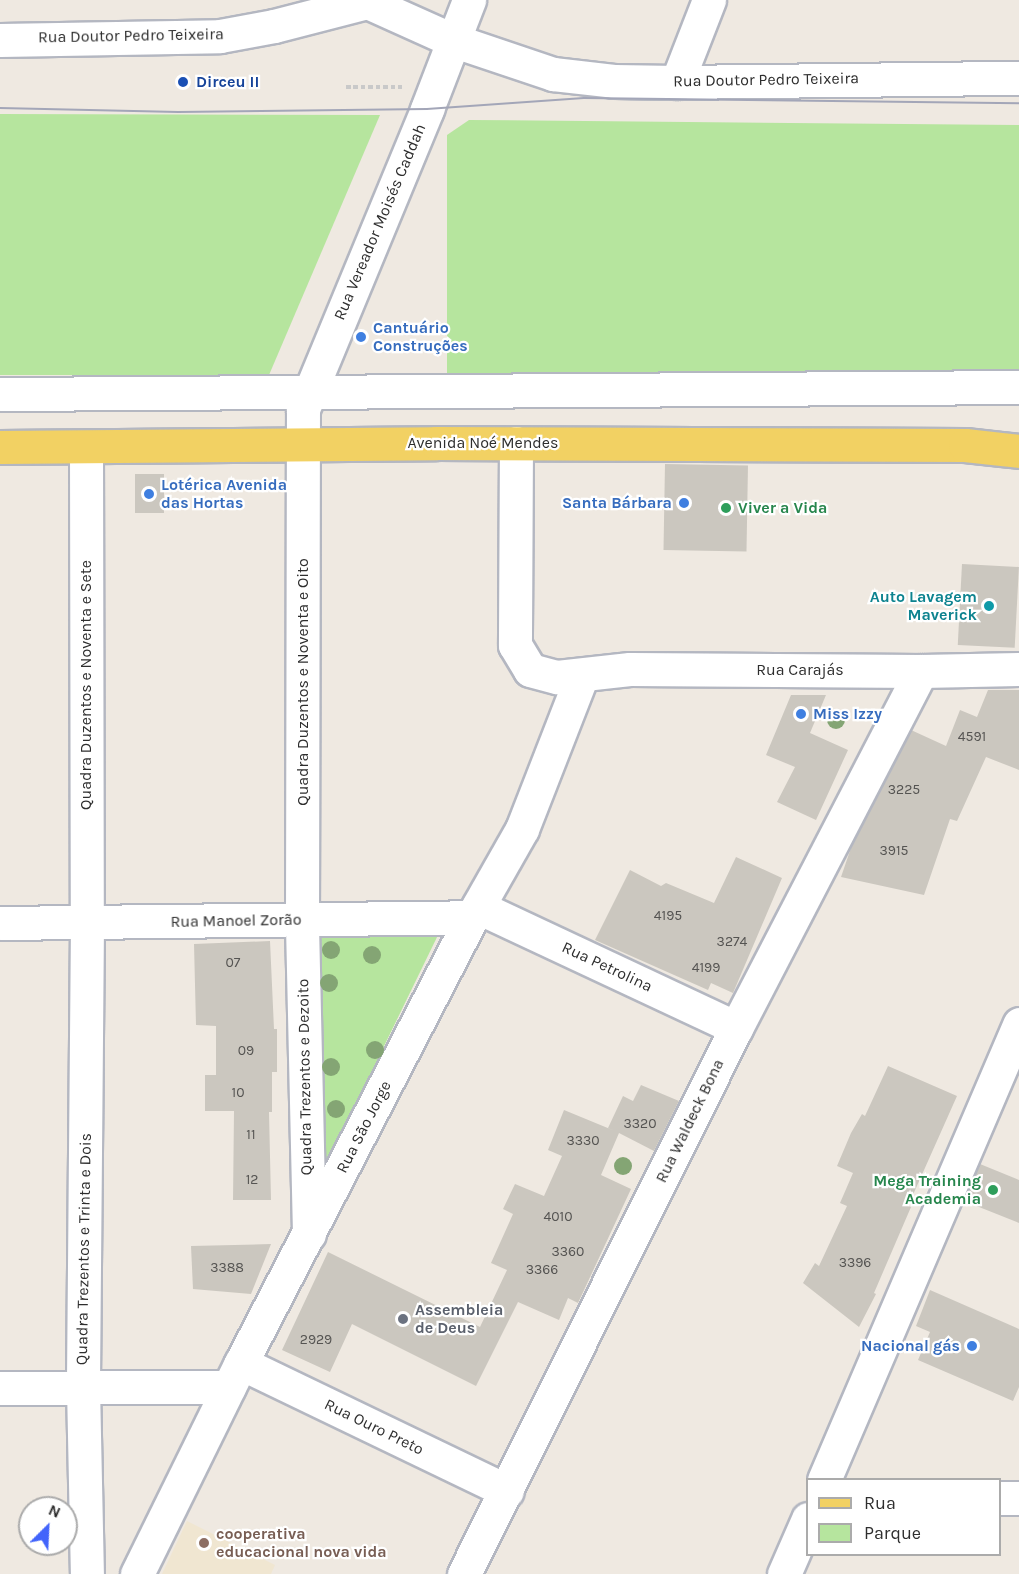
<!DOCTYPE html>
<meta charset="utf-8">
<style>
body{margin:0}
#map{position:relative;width:1019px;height:1574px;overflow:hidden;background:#efe9e1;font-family:Karla,sans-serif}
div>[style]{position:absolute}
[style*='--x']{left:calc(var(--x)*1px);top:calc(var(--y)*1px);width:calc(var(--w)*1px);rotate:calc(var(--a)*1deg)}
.education>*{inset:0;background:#f0e6d1}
.green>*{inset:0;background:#b6e59e}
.building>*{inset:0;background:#cbc7bf;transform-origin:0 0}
.path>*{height:4px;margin-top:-2px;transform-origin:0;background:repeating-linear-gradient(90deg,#c9c9c9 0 4.5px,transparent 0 7.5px)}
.roads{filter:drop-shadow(2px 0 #b4b7c1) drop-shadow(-2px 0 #b4b7c1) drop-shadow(0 2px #b4b7c1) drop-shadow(0 -2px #b4b7c1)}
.minor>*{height:33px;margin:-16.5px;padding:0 16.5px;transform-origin:16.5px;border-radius:16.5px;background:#fff}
.major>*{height:33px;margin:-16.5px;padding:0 16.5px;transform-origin:16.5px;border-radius:16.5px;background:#f2d163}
.tram>*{height:1.5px;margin:-0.75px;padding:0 0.75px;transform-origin:0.75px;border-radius:0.75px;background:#a3a6b8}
.trees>*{width:18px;height:18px;margin:-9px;border-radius:50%;background:#84a574}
.dots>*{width:16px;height:16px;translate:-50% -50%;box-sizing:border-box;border:3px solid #fff;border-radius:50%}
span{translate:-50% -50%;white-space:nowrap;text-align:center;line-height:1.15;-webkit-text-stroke:4.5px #fff;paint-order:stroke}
.number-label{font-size:14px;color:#555452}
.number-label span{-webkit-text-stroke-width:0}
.street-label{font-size:16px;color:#2e2e2e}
.transit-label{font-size:16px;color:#164399;font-weight:700}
.left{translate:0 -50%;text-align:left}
.shop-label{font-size:16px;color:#366cbe;font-weight:700}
.right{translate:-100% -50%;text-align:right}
.leisure-label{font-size:16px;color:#27864d;font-weight:700}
.culture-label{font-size:16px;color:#0d838f;font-weight:700}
.worship-label{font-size:16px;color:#5b616d;font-weight:700}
.education-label{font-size:16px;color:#785e54;font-weight:700}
.legend{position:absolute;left:806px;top:1478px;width:195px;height:78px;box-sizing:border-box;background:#fff;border:2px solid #ababab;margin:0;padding:8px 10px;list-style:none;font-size:18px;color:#2e2e2e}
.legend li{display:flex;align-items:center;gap:12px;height:30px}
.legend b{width:30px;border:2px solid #ababab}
.north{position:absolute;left:18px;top:1496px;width:60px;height:60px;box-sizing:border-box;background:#fff;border:2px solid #ababab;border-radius:50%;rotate:24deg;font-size:16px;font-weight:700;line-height:24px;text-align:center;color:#2e2e2e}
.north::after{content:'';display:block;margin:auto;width:21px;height:27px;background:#4264fb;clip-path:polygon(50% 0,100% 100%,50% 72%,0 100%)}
</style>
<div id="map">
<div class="education">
<div style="clip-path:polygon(187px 1521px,275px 1565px,271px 1574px,162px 1574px)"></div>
</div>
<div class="green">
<div style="clip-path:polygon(0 114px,380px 115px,269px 375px,0 375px)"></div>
<div style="clip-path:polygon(469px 120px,1019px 125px,1019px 375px,447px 377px,447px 135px)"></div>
<div style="clip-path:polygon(315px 932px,439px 933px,317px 1184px)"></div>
</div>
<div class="building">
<div style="left:665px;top:464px;width:83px;height:86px;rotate:1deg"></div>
<div style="left:135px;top:474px;width:29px;height:39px"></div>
<div style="left:962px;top:564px;width:57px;height:81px;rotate:3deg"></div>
<div style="clip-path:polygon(988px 690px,1019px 690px,1019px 770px,986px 757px,957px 821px,950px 819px,924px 895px,841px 877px,853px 842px,911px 730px,946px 746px,960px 710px,977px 717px)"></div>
<div style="clip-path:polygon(791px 695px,826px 695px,810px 733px,848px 750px,816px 820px,777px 802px,795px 767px,766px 755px)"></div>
<div style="clip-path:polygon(736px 857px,782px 878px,733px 993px,711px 983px,708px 990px,595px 940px,630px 870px,661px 886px,666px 883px,714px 903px)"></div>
<div style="clip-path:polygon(270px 941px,274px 1029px,277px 1029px,277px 1072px,272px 1072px,272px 1112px,269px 1112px,271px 1200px,233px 1200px,234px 1111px,205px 1111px,205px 1075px,216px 1075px,216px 1026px,196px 1025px,194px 944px)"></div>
<div style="clip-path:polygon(888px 1066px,957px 1096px,908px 1206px,911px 1207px,874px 1293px,876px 1294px,859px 1327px,803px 1283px,815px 1263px,819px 1266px,847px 1206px,840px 1203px,853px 1173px,837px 1166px,851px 1133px,862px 1114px,865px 1116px)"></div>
<div style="clip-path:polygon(641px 1085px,679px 1101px,654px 1151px,619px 1133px,601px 1175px,631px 1189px,578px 1303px,568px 1298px,559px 1320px,518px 1302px,476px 1386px,352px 1324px,330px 1372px,282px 1350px,328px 1252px,480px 1327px,507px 1270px,491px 1263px,513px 1214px,503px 1209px,515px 1184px,544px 1196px,562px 1156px,548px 1150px,564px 1110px,615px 1131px,608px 1128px,623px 1096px,633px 1101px)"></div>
<div style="clip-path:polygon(980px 1164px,1019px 1180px,1019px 1223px,964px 1201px)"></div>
<div style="clip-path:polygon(271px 1244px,251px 1294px,193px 1289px,191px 1246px)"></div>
<div style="clip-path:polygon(930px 1290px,1019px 1329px,1019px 1387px,1013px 1401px,918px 1360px,930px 1332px,916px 1326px)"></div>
</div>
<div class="path">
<div style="--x:346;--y:87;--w:56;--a:0"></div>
</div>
<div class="roads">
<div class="minor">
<div style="--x:363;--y:0;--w:98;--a:24.2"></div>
<div style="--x:452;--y:40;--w:107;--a:18.6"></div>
<div style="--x:553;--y:74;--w:61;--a:6.5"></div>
<div style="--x:614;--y:81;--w:63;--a:0.9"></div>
<div style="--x:677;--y:82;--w:342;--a:-0.7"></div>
<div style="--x:0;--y:40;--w:220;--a:-1"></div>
<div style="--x:220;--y:36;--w:55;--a:-10.5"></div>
<div style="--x:274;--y:26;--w:96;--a:-14.5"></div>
<div style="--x:677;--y:82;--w:88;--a:-68.7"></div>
<div style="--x:0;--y:394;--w:1019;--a:-0.39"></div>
<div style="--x:516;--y:443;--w:202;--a:90.3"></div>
<div style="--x:515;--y:645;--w:29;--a:59"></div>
<div style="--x:530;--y:670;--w:28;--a:15"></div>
<div style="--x:557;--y:677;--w:73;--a:-6.3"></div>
<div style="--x:630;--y:669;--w:291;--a:0.4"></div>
<div style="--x:921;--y:671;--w:98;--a:-1.2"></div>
<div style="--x:86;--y:448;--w:475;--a:89.9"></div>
<div style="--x:87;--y:923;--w:464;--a:90.5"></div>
<div style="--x:83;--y:1387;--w:187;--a:88.8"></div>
<div style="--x:478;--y:907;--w:285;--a:25.1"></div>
<div style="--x:0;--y:923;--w:472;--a:-0.7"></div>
<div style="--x:309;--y:1234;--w:314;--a:-91.3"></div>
<div style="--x:302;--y:920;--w:511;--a:-89.89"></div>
<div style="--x:303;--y:409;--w:325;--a:-67.5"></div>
<div style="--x:427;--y:109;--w:117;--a:-68.9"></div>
<div style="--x:241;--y:1363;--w:295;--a:25.7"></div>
<div style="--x:0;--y:1388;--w:229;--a:-0.3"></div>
<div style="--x:824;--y:1480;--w:496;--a:-66.8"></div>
<div style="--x:1000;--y:1498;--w:19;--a:0"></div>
<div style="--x:137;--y:1574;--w:235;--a:-63.8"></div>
<div style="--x:241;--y:1363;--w:502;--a:-62.62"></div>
<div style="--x:472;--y:917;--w:101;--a:-60.4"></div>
<div style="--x:522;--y:829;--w:165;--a:-68.7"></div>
<div style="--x:464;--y:1574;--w:610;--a:-63.52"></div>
<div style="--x:736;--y:1028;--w:402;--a:-62.6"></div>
<div style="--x:784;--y:1574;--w:60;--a:-66.4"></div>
</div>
<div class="major">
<div style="--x:0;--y:447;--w:436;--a:-0.5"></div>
<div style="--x:436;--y:443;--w:529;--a:0.22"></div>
<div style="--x:965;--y:445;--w:54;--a:6.3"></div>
</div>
</div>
<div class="tram">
<div style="--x:0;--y:108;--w:178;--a:1.3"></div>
<div style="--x:178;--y:112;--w:249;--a:-0.7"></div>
<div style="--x:427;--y:109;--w:157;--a:-4"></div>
<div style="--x:584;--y:98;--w:435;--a:0.7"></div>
</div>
<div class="trees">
<div style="left:836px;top:720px"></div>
<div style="left:331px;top:950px"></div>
<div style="left:372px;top:955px"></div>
<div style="left:329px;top:983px"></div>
<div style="left:375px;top:1050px"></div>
<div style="left:331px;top:1067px"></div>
<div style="left:336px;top:1109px"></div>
<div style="left:623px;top:1166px"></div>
</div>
<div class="dots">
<div style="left:183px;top:82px;background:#1a4fb4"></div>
<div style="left:361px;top:337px;background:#3f7fe0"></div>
<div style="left:149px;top:494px;background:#3f7fe0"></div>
<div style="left:684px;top:503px;background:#3f7fe0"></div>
<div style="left:726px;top:508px;background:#2e9e5b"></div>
<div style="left:989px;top:606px;background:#0f9aa8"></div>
<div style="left:801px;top:714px;background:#3f7fe0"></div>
<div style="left:993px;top:1190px;background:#2e9e5b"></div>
<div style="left:403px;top:1319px;background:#6b7280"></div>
<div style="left:972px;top:1346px;background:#3f7fe0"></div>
<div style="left:204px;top:1543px;background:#8d6e63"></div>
</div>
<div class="number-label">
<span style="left:972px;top:737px">4591</span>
<span style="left:904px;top:790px">3225</span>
<span style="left:894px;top:851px">3915</span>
<span style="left:668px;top:916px">4195</span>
<span style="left:732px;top:942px">3274</span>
<span style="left:233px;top:963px">07</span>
<span style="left:706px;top:968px">4199</span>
<span style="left:246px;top:1051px">09</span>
<span style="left:238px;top:1093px">10</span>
<span style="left:640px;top:1124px">3320</span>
<span style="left:251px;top:1135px">11</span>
<span style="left:583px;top:1141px">3330</span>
<span style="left:252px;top:1180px">12</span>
<span style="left:558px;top:1217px">4010</span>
<span style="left:568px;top:1252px">3360</span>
<span style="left:855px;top:1263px">3396</span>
<span style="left:227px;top:1268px">3388</span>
<span style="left:542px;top:1270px">3366</span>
<span style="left:316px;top:1340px">2929</span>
</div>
<div class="street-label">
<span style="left:131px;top:36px;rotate:-1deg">Rua Doutor Pedro Teixeira</span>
<span style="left:766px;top:80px;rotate:-1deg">Rua Doutor Pedro Teixeira</span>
<span style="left:380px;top:222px;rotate:-67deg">Rua Vereador Moisés Caddah</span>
<span style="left:483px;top:443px">Avenida Noé Mendes</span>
<span style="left:800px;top:670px">Rua Carajás</span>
<span style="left:303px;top:682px;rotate:-90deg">Quadra Duzentos e Noventa e Oito</span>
<span style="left:86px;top:685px;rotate:-90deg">Quadra Duzentos e Noventa e Sete</span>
<span style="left:236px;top:921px;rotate:-1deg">Rua Manoel Zorão</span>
<span style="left:607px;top:967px;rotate:25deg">Rua Petrolina</span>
<span style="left:305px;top:1077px;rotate:-91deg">Quadra Trezentos e Dezoito</span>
<span style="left:690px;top:1121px;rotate:-64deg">Rua Waldeck Bona</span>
<span style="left:364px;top:1127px;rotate:-63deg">Rua São Jorge</span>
<span style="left:84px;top:1249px;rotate:-89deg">Quadra Trezentos e Trinta e Dois</span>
<span style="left:374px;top:1427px;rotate:26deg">Rua Ouro Preto</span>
</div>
<div class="transit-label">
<span class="left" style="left:196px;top:82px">Dirceu II</span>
</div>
<div class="shop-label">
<span class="left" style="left:373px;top:337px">Cantuário<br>Construções</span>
<span class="left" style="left:161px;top:494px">Lotérica Avenida<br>das Hortas</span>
<span class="right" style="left:672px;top:503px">Santa Bárbara</span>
<span class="left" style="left:813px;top:714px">Miss Izzy</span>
<span class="right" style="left:960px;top:1346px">Nacional gás</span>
</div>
<div class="leisure-label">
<span class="left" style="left:738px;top:508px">Viver a Vida</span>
<span class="right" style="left:981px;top:1190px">Mega Training<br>Academia</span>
</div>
<div class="culture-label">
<span class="right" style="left:977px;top:606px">Auto Lavagem<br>Maverick</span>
</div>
<div class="worship-label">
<span class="left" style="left:415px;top:1319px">Assembleia<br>de Deus</span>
</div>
<div class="education-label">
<span class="left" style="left:216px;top:1543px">cooperativa<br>educacional nova vida</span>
</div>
<ul class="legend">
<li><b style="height:8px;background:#f2d163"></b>Rua</li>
<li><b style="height:16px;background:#b6e59e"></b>Parque</li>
</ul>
<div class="north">N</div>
</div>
